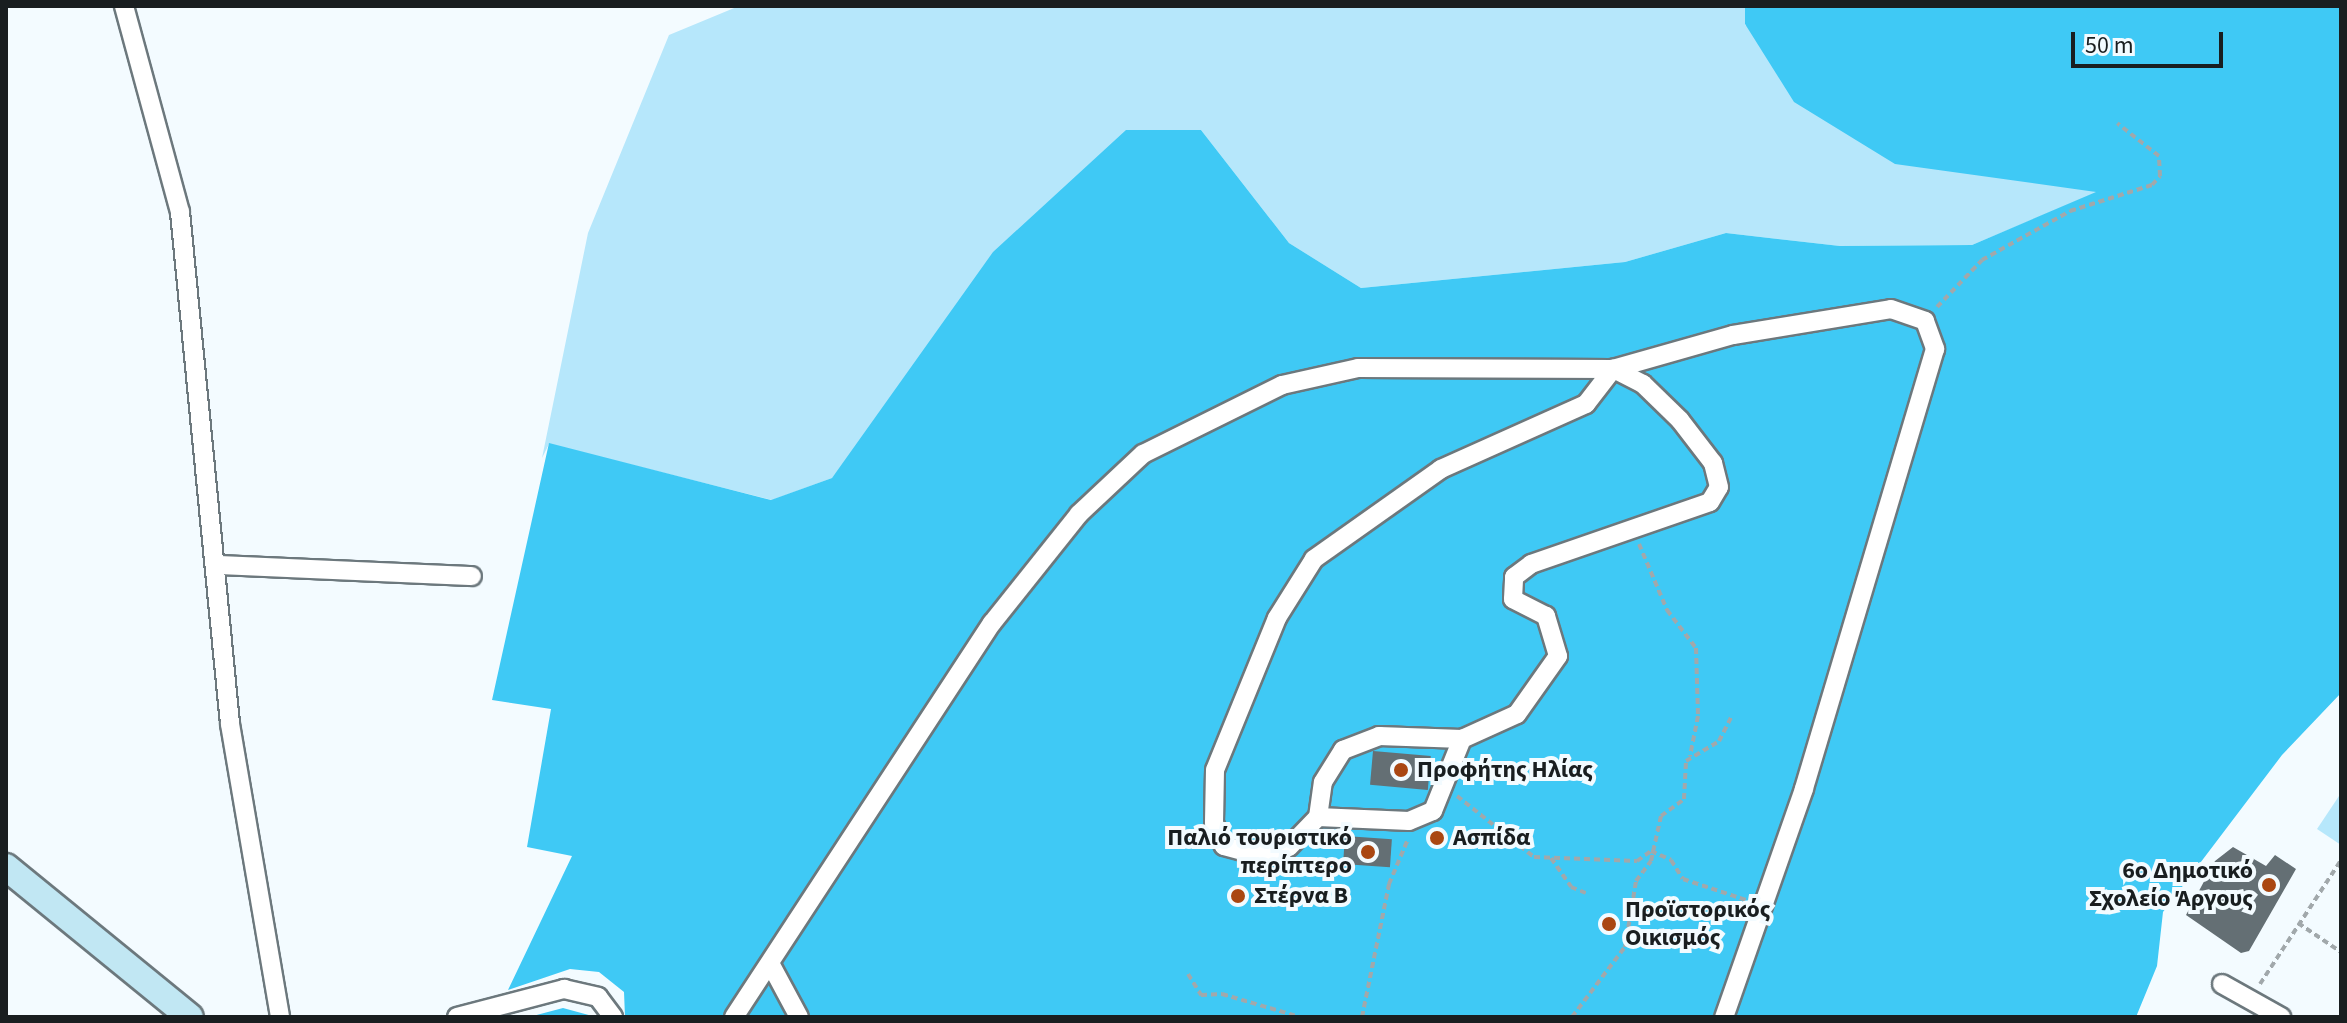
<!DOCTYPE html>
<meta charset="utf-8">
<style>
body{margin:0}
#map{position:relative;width:2347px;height:1023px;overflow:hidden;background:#f3fbff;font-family:"Source Sans 3",sans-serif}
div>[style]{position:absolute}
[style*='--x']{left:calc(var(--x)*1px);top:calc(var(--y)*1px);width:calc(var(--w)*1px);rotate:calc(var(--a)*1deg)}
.green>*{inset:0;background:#b6e7fb}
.forest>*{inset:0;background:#3fc9f5}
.building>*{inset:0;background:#646f74;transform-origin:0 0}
.path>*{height:4px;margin-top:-2px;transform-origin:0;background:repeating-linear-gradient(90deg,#a1a8ab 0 6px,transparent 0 10px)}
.roads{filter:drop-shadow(2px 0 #6c787d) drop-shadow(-2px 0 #6c787d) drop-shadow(0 2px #6c787d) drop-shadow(0 -2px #6c787d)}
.street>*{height:18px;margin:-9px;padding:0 9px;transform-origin:9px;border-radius:9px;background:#fff}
.secondary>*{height:26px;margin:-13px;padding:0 13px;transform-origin:13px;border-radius:13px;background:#c1e7f3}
.dots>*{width:22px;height:22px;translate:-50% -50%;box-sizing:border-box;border:4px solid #f3fbff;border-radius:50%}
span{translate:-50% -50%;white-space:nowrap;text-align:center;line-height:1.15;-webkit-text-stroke:8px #f3fbff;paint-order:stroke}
.poi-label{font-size:24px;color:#191e20;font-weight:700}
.left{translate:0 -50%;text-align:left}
.right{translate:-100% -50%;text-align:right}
.frame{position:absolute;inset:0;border:8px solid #191e20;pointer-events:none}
.scale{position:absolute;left:2071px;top:32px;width:152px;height:36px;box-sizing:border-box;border:4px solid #191e20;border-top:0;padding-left:10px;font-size:24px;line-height:28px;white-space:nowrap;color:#191e20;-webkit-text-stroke:6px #f3fbff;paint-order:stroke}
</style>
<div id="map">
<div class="green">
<div style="clip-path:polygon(739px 6px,1745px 6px,1745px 25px,2032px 180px,2098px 192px,1972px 245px,1840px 246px,1726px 233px,1625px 262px,1361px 288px,1289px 243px,1201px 130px,873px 429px,832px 478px,772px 500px,549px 444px,542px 458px,588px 233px,669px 35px)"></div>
<div style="clip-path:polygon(2341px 793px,2341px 845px,2317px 829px)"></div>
</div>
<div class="forest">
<div style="clip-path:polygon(1745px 6px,2341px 6px,2341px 693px,2282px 755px,2163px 912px,2157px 966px,2136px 1017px,625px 1017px,624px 992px,599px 972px,570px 969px,508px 990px,572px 856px,527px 847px,551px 709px,492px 700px,549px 443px,771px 500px,832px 478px,993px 252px,1126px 130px,1201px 130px,1289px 243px,1361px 288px,1625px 262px,1726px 233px,1840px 246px,1972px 245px,2096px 192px,1895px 164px,1794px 102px,1745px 24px)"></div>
<div style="clip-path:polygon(563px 1008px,596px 1017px,529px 1017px)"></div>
</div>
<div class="building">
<div style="left:1373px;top:751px;width:58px;height:34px;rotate:5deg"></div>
<div style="left:1345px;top:836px;width:47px;height:28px;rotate:4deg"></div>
<div style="clip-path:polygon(2233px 847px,2266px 866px,2275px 855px,2296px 869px,2249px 951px,2241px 953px,2186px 915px,2215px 861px)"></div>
</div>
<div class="path">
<div style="--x:1937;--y:307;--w:65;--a:-46.2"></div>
<div style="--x:1982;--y:260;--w:101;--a:-29.1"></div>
<div style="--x:2070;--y:211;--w:86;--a:-17.6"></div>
<div style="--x:2152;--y:185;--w:12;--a:-48"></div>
<div style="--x:2160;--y:176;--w:20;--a:-93"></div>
<div style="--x:2159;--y:156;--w:53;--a:-141.8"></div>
<div style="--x:1639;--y:544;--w:72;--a:67"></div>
<div style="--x:1667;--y:610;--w:48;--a:52.7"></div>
<div style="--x:1696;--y:648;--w:68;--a:88.3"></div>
<div style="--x:1698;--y:716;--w:41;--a:101.3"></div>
<div style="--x:1457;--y:796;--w:98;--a:38.4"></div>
<div style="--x:1534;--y:857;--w:103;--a:2.2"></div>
<div style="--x:1637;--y:861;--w:17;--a:-36"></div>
<div style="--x:1651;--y:851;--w:22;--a:24"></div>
<div style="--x:1671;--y:860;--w:22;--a:58"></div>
<div style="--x:1683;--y:879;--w:66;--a:18.4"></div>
<div style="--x:1551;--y:858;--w:35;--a:55"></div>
<div style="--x:1571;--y:887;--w:16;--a:22"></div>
<div style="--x:2298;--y:923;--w:52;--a:34"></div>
<div style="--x:1188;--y:974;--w:25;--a:58"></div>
<div style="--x:1201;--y:995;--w:21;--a:-3"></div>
<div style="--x:1222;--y:994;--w:81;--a:16.4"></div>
<div style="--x:2260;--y:984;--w:148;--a:-56.8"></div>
<div style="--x:1362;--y:1017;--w:136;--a:-78.5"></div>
<div style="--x:1389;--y:884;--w:49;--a:-67.1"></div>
<div style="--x:1572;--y:1017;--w:88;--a:-52.9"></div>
<div style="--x:1625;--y:947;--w:67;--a:-80.5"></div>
<div style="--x:1636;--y:881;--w:25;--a:-53"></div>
<div style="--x:1651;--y:861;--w:46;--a:-77.5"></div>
<div style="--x:1661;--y:816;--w:29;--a:-36"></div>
<div style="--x:1684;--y:799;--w:38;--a:-87"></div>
<div style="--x:1686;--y:761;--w:39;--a:-31"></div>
<div style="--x:1719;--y:741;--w:28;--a:-63"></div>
</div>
<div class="roads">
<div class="street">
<div style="--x:124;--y:6;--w:213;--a:74.8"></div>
<div style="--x:180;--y:212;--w:514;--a:84.42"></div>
<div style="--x:230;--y:724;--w:297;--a:80.3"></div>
<div style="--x:1613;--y:369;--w:125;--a:-15.8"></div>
<div style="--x:1733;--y:335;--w:160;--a:-9.3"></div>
<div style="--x:1891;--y:309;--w:36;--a:19"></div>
<div style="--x:1925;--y:321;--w:30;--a:70"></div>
<div style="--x:1935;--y:349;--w:459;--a:106.6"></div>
<div style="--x:1804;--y:789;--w:242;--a:109.3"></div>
<div style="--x:217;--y:565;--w:255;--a:2.5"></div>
<div style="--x:1318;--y:817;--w:91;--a:2.5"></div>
<div style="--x:1409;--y:821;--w:26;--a:-23"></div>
<div style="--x:1433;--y:811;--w:78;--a:-68.1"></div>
<div style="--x:771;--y:965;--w:59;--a:61.7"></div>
<div style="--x:2222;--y:984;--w:68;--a:29.2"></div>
<div style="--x:457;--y:1017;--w:111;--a:-14.7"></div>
<div style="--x:564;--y:989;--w:35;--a:13"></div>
<div style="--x:598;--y:997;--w:25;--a:53"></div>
<div style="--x:734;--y:1017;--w:471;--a:-56.8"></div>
<div style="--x:992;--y:623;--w:139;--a:-51.4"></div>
<div style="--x:1079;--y:514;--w:88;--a:-43.2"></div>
<div style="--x:1143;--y:454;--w:155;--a:-26.4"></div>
<div style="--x:1282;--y:385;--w:78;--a:-12.6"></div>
<div style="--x:1358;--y:368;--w:255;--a:0.2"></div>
<div style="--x:1613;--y:369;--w:44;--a:127.6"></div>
<div style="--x:1586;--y:404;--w:159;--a:155.9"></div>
<div style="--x:1441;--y:469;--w:156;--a:144.7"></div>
<div style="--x:1314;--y:559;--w:70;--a:122.1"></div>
<div style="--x:1277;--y:618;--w:164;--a:112.2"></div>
<div style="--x:1215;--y:770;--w:53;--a:91.1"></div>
<div style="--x:1214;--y:823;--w:25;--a:67"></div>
<div style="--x:1224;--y:846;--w:28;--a:15"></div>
<div style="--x:1251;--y:853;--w:38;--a:-9"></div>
<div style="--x:1289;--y:847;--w:42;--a:-46"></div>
<div style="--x:1318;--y:817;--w:35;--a:-82"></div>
<div style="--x:1323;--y:782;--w:38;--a:-58"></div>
<div style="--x:1343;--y:750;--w:39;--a:-21"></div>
<div style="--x:1379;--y:736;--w:83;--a:2.1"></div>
<div style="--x:1462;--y:739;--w:60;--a:-24.4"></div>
<div style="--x:1517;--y:714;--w:71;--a:-54.7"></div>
<div style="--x:1558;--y:656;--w:42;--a:-106.7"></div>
<div style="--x:1546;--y:616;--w:37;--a:-153"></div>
<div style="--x:1513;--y:599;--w:22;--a:-87"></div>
<div style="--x:1514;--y:577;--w:21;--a:-37"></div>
<div style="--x:1531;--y:564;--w:189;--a:-19.1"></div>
<div style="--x:1710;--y:502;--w:17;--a:-59"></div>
<div style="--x:1719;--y:487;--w:25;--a:-104"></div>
<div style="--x:1713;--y:463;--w:54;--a:-127.5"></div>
<div style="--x:1680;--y:420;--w:52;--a:-135.8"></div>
<div style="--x:1643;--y:384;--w:34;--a:-153"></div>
</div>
<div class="secondary">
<div style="--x:6;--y:867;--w:237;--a:39.2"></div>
</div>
</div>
<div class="dots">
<div style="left:1401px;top:770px;background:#aa4712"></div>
<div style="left:1437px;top:838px;background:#aa4712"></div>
<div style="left:1368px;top:852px;background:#aa4712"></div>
<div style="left:2269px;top:885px;background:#aa4712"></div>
<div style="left:1238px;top:896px;background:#aa4712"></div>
<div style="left:1609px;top:924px;background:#aa4712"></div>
</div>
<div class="poi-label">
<span class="left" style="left:1417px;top:770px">Προφήτης Ηλίας</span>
<span class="right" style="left:1352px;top:852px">Παλιό τουριστικό<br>περίπτερο</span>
<span class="left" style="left:1453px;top:838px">Ασπίδα</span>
<span class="right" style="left:2253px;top:885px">6ο Δημοτικό<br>Σχολείο Άργους</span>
<span class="left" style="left:1254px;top:896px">Στέρνα Β</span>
<span class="left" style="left:1625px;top:924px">Προϊστορικός<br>Οικισμός</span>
</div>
<div class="frame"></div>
<div class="scale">50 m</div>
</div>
